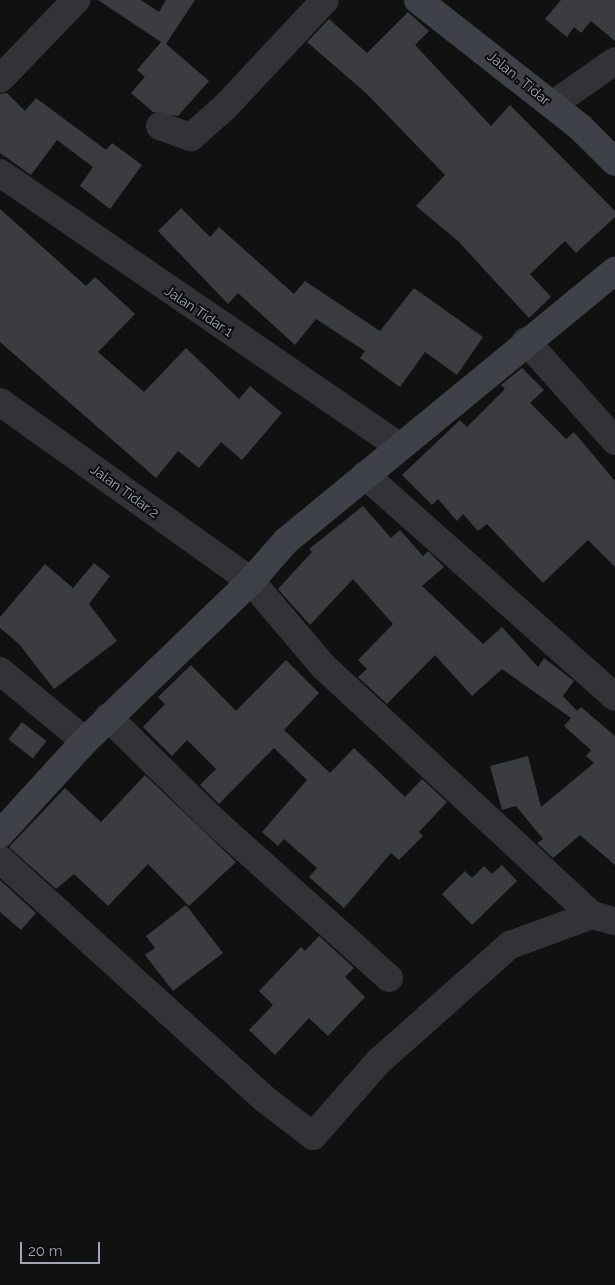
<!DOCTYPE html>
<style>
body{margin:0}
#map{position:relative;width:615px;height:1285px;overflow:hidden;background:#111112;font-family:Raleway,sans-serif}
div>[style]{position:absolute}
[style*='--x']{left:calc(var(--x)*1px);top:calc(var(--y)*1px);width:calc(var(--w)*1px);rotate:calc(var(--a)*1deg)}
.building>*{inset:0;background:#3a3c40;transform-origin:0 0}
.street>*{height:28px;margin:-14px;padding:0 14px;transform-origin:14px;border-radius:14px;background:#323237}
.secondary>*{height:28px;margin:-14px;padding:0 14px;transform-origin:14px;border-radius:14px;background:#3f4148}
span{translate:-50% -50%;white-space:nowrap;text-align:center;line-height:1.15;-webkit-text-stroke:4px #0c0c0d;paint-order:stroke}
.street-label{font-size:14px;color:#a1a7b4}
.scale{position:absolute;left:20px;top:1242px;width:80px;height:22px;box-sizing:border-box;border:2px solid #a1a7b4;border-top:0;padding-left:6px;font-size:15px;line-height:18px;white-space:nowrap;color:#a1a7b4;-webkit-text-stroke:4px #0c0c0d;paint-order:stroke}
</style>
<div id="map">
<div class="building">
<div style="clip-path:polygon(98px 0,141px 0,159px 12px,166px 0,195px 0,166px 44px,209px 81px,178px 116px,153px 112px,131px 93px,145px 77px,137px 70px,161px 42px)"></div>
<div style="clip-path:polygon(561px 0,615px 0,615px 41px,591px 21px,581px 33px,574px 27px,567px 37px,545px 19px)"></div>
<div style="clip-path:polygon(408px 12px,429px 31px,415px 45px,491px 126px,510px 105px,615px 211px,615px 217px,576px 253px,565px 241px,530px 274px,551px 297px,529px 318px,458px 241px,416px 206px,445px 175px,366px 93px,307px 42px,329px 19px,367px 53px)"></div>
<div style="clip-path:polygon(7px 93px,25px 111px,36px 98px,106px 150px,112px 143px,142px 165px,110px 209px,80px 186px,93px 167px,57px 140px,31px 175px,0 153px,0 94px)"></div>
<div style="clip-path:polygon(181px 208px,210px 237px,219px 227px,294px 294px,305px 281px,380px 331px,414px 288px,483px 337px,457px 375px,425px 352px,400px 387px,360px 358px,365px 351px,316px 319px,295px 345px,238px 293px,228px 304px,158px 231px)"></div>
<div style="clip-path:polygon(0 209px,86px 286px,95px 277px,135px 314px,98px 352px,144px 392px,186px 348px,239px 399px,250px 386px,282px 413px,242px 460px,221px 442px,199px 468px,178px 451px,156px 478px,0 342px)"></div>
<div style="clip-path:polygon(522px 368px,544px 390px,530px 403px,566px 439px,574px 432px,615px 481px,615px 567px,588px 540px,543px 583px,487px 524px,478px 531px,463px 514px,457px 521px,438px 499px,432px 505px,402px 475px,460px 420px,467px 427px,505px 389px,501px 385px)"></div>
<div style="clip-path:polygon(363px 506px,391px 538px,400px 530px,423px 556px,428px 551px,444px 567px,422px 586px,483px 644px,502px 627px,538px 667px,544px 658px,574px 681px,563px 696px,577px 711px,581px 707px,615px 736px,615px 865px,580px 835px,553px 858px,537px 843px,543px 839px,516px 806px,502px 810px,490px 766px,528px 756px,541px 807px,594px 763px,586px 756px,591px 750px,564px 726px,571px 718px,502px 669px,472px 696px,435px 655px,387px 704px,358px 677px,367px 669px,358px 660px,393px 624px,353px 579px,310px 625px,278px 589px,312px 552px,309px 549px)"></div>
<div style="clip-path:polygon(94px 563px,110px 576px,89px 604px,117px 641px,54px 689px,19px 644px,0 628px,0 617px,45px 564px,73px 588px)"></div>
<div style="clip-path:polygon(286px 660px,319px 693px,284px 730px,330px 773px,354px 748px,405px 797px,422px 779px,447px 802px,419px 832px,423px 836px,399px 860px,391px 853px,344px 908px,309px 877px,317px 868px,284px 839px,278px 846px,262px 832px,307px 780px,274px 748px,219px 804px,200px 785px,216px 769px,187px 740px,172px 756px,143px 727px,165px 704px,158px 697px,191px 665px,236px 711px)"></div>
<div style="left:22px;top:722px;width:31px;height:22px;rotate:38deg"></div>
<div style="clip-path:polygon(145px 775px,236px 862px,189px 906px,148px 864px,108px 906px,74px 874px,56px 889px,9px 847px,65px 788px,101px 822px)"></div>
<div style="clip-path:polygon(502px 865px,517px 881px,472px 925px,442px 894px,465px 871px,472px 878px,484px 866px,492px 874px)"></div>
<div style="clip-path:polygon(0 880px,36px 913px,21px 930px,0 912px)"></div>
<div style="clip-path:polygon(186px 905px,223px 953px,173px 991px,145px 955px,155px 948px,146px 936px)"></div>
<div style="clip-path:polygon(319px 936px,354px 968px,345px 977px,365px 997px,328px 1036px,309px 1018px,275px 1055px,249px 1030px,273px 1005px,259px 991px,301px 947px,305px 951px)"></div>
</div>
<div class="street">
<div style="--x:0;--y:79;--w:110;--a:-46.1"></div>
<div style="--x:552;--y:105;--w:77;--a:-34.9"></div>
<div style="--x:160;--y:126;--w:33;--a:20"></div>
<div style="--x:191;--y:137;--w:45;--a:-41.4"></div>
<div style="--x:225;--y:107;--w:146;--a:-46.9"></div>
<div style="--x:0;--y:173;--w:485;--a:34.4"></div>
<div style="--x:526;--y:341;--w:134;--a:48.3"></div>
<div style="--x:0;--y:402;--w:308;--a:35.5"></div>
<div style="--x:251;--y:581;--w:113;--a:49.7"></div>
<div style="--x:324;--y:667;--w:365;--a:42.8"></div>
<div style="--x:365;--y:475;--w:334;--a:41.6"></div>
<div style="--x:0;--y:671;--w:110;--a:39.5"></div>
<div style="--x:108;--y:717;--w:148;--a:44.5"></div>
<div style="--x:214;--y:821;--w:235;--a:41.9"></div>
<div style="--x:0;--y:859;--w:359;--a:42.2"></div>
<div style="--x:266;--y:1100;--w:59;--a:37.5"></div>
<div style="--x:313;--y:1136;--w:98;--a:-48.7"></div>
<div style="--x:378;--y:1062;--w:176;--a:-41.6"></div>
<div style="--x:510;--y:945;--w:87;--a:-20.1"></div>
<div style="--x:592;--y:915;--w:24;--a:15"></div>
</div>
<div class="secondary">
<div style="--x:418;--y:0;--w:207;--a:38.1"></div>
<div style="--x:581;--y:128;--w:48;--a:45"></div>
<div style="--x:0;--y:834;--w:126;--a:-47.6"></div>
<div style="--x:85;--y:741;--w:231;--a:-43.9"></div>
<div style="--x:251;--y:581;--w:53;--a:-48.8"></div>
<div style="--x:286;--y:541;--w:426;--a:-39.4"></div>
</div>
<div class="street-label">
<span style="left:519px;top:78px;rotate:39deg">Jalan . Tidar</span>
<span style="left:199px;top:311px;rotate:34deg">Jalan Tidar 1</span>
<span style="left:125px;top:491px;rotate:36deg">Jalan Tidar 2</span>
</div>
<div class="scale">20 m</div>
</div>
